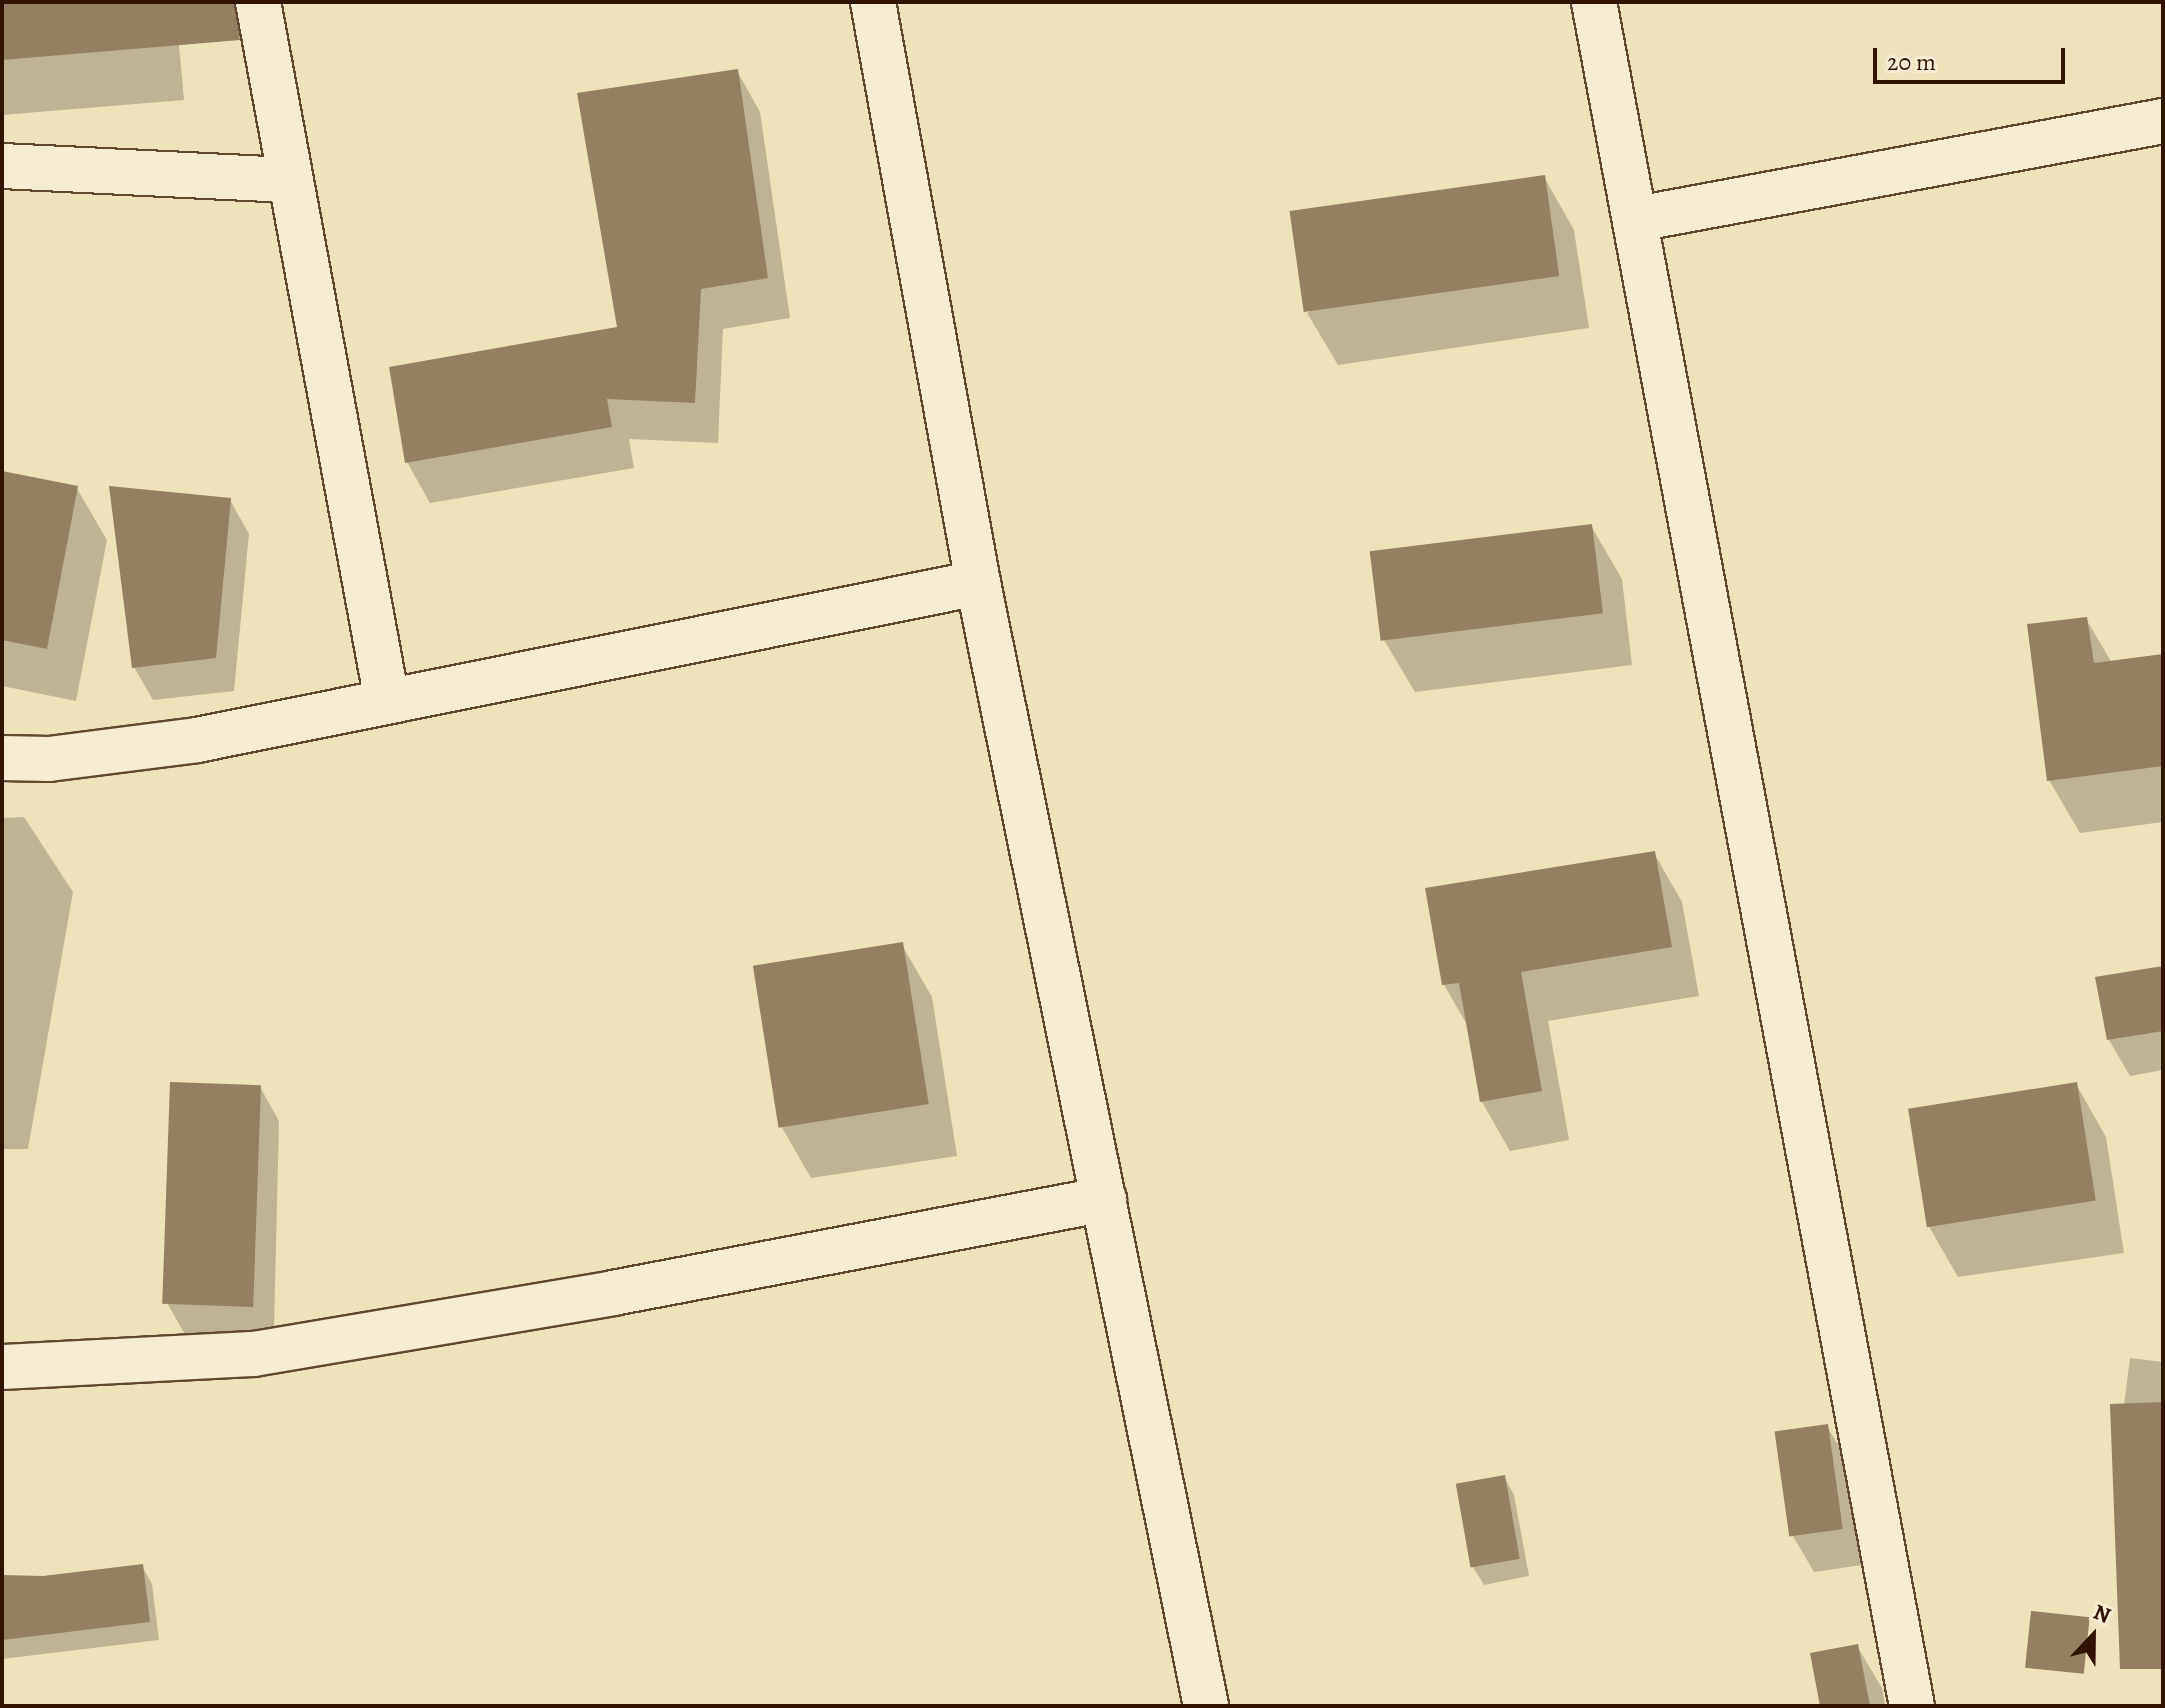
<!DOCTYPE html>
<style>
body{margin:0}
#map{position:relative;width:2165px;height:1708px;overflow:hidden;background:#eee2bb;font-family:Alegreya,serif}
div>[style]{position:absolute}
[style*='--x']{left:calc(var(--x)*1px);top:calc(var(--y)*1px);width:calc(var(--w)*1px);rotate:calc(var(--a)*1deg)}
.shadow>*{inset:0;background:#0003}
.building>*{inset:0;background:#937f62;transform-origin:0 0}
.roads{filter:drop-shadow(2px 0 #604730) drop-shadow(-2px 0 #604730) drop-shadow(0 2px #604730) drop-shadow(0 -2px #604730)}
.minor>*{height:44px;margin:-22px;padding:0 22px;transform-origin:22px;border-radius:22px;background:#f4ecd3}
span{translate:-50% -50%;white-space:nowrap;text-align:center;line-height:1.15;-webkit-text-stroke:6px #f4ecd3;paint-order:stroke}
.frame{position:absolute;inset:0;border:4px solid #311301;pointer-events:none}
.north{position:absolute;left:2053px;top:1596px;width:80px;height:80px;-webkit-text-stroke:6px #f4ecd3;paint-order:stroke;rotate:22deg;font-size:22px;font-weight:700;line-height:32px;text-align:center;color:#311301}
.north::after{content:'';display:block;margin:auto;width:28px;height:36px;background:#311301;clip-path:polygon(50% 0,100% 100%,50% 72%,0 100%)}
.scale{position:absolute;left:1873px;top:48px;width:192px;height:36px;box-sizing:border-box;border:4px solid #311301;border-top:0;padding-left:10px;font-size:24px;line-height:28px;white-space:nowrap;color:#311301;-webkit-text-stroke:6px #f4ecd3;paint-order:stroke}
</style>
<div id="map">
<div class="shadow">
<div style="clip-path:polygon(2px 2px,175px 2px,184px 100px,2px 115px)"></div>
<div style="clip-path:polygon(737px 71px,760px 112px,790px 318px,723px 329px,718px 443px,629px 439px,634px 468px,430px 503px,407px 462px,619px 329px)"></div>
<div style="clip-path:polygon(1544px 177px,1574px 230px,1589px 328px,1338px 365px,1307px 313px)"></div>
<div style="clip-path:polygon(2px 473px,76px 487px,107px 540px,76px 701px,2px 686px)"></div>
<div style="clip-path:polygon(230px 500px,249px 534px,234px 691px,153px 700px,134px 667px)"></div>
<div style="clip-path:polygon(1591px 526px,1622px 579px,1632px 665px,1415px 692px,1384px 640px)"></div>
<div style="clip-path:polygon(2086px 619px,2112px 663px,2163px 656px,2163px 822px,2080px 833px,2049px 780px)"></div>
<div style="clip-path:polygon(24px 817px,73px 892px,28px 1149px,2px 1149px,2px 818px)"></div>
<div style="clip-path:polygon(1654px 853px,1682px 902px,1699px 996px,1548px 1021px,1569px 1140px,1510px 1151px,1482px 1102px,1469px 1028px,1444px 985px)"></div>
<div style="clip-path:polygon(902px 945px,932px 997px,957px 1156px,811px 1178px,781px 1126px)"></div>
<div style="clip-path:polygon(2163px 968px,2163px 1070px,2130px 1076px,2109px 1040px)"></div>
<div style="clip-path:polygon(2076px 1084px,2106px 1137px,2124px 1253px,1958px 1277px,1928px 1225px,1910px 1109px)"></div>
<div style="clip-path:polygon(260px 1087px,279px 1121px,274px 1329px,186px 1336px,167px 1303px)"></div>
<div style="clip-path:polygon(2130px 1358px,2163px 1362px,2163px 1614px,2124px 1405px)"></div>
<div style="clip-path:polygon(1827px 1426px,1848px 1462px,1862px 1565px,1814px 1572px,1793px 1536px)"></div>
<div style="clip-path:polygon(1504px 1477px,1514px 1495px,1529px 1576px,1484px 1585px,1473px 1567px)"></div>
<div style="clip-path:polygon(142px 1566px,152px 1584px,159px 1640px,2px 1659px,2px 1577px,43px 1578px)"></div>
<div style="clip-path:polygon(1857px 1646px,1882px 1688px,1885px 1706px,1822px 1706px)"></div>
</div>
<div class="building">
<div style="clip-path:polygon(2px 2px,234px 2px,240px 40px,2px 60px)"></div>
<div style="clip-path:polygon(738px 69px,768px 278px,701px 289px,695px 403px,607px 399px,612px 427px,405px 463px,389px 367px,617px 327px,577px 93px)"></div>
<div style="left:1545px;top:175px;width:102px;height:258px;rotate:82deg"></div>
<div style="clip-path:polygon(2px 471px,78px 486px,47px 649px,2px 640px)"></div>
<div style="clip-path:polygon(109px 486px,231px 498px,216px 658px,132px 668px)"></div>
<div style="left:1592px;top:524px;width:90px;height:224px;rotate:83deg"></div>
<div style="clip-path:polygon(2087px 617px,2094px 663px,2163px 654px,2163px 766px,2047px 781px,2027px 624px)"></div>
<div style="clip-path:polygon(1655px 851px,1672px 947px,1521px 972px,1542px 1091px,1480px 1102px,1459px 983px,1442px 985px,1425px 888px)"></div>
<div style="left:903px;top:942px;width:164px;height:152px;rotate:81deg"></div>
<div style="clip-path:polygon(2163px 966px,2163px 1031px,2107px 1040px,2095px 977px)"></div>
<div style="left:170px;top:1082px;width:91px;height:222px;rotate:2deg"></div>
<div style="left:2077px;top:1082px;width:120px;height:171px;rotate:81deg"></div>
<div style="clip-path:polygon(2163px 1402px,2163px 1669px,2120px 1669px,2110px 1404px)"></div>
<div style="left:1828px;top:1424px;width:106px;height:54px;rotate:82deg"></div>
<div style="left:1505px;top:1475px;width:85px;height:50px;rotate:80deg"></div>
<div style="clip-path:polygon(143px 1564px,150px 1622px,2px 1640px,2px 1575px,43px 1576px)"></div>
<div style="left:2031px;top:1611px;width:59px;height:57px;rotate:6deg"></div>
<div style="clip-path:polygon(1858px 1644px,1870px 1706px,1820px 1706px,1810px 1653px)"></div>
</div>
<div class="roads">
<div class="minor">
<div style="--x:258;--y:2;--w:711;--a:79.54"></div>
<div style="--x:873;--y:2;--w:590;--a:79.76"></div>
<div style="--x:978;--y:583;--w:1146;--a:78.52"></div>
<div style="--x:1594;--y:2;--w:1733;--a:79.43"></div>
<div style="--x:2;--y:166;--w:286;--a:2.8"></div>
<div style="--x:1637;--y:219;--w:535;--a:-10.55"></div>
<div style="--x:2;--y:758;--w:47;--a:1.2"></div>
<div style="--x:49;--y:759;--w:149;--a:-7.3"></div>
<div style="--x:197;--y:740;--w:797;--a:-11.37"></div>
<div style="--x:2;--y:1367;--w:252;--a:-3"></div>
<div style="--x:254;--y:1354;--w:364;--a:-9.6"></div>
<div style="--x:613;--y:1293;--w:500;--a:-10.8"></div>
</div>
</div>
<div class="frame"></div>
<div class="north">N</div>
<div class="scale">20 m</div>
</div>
